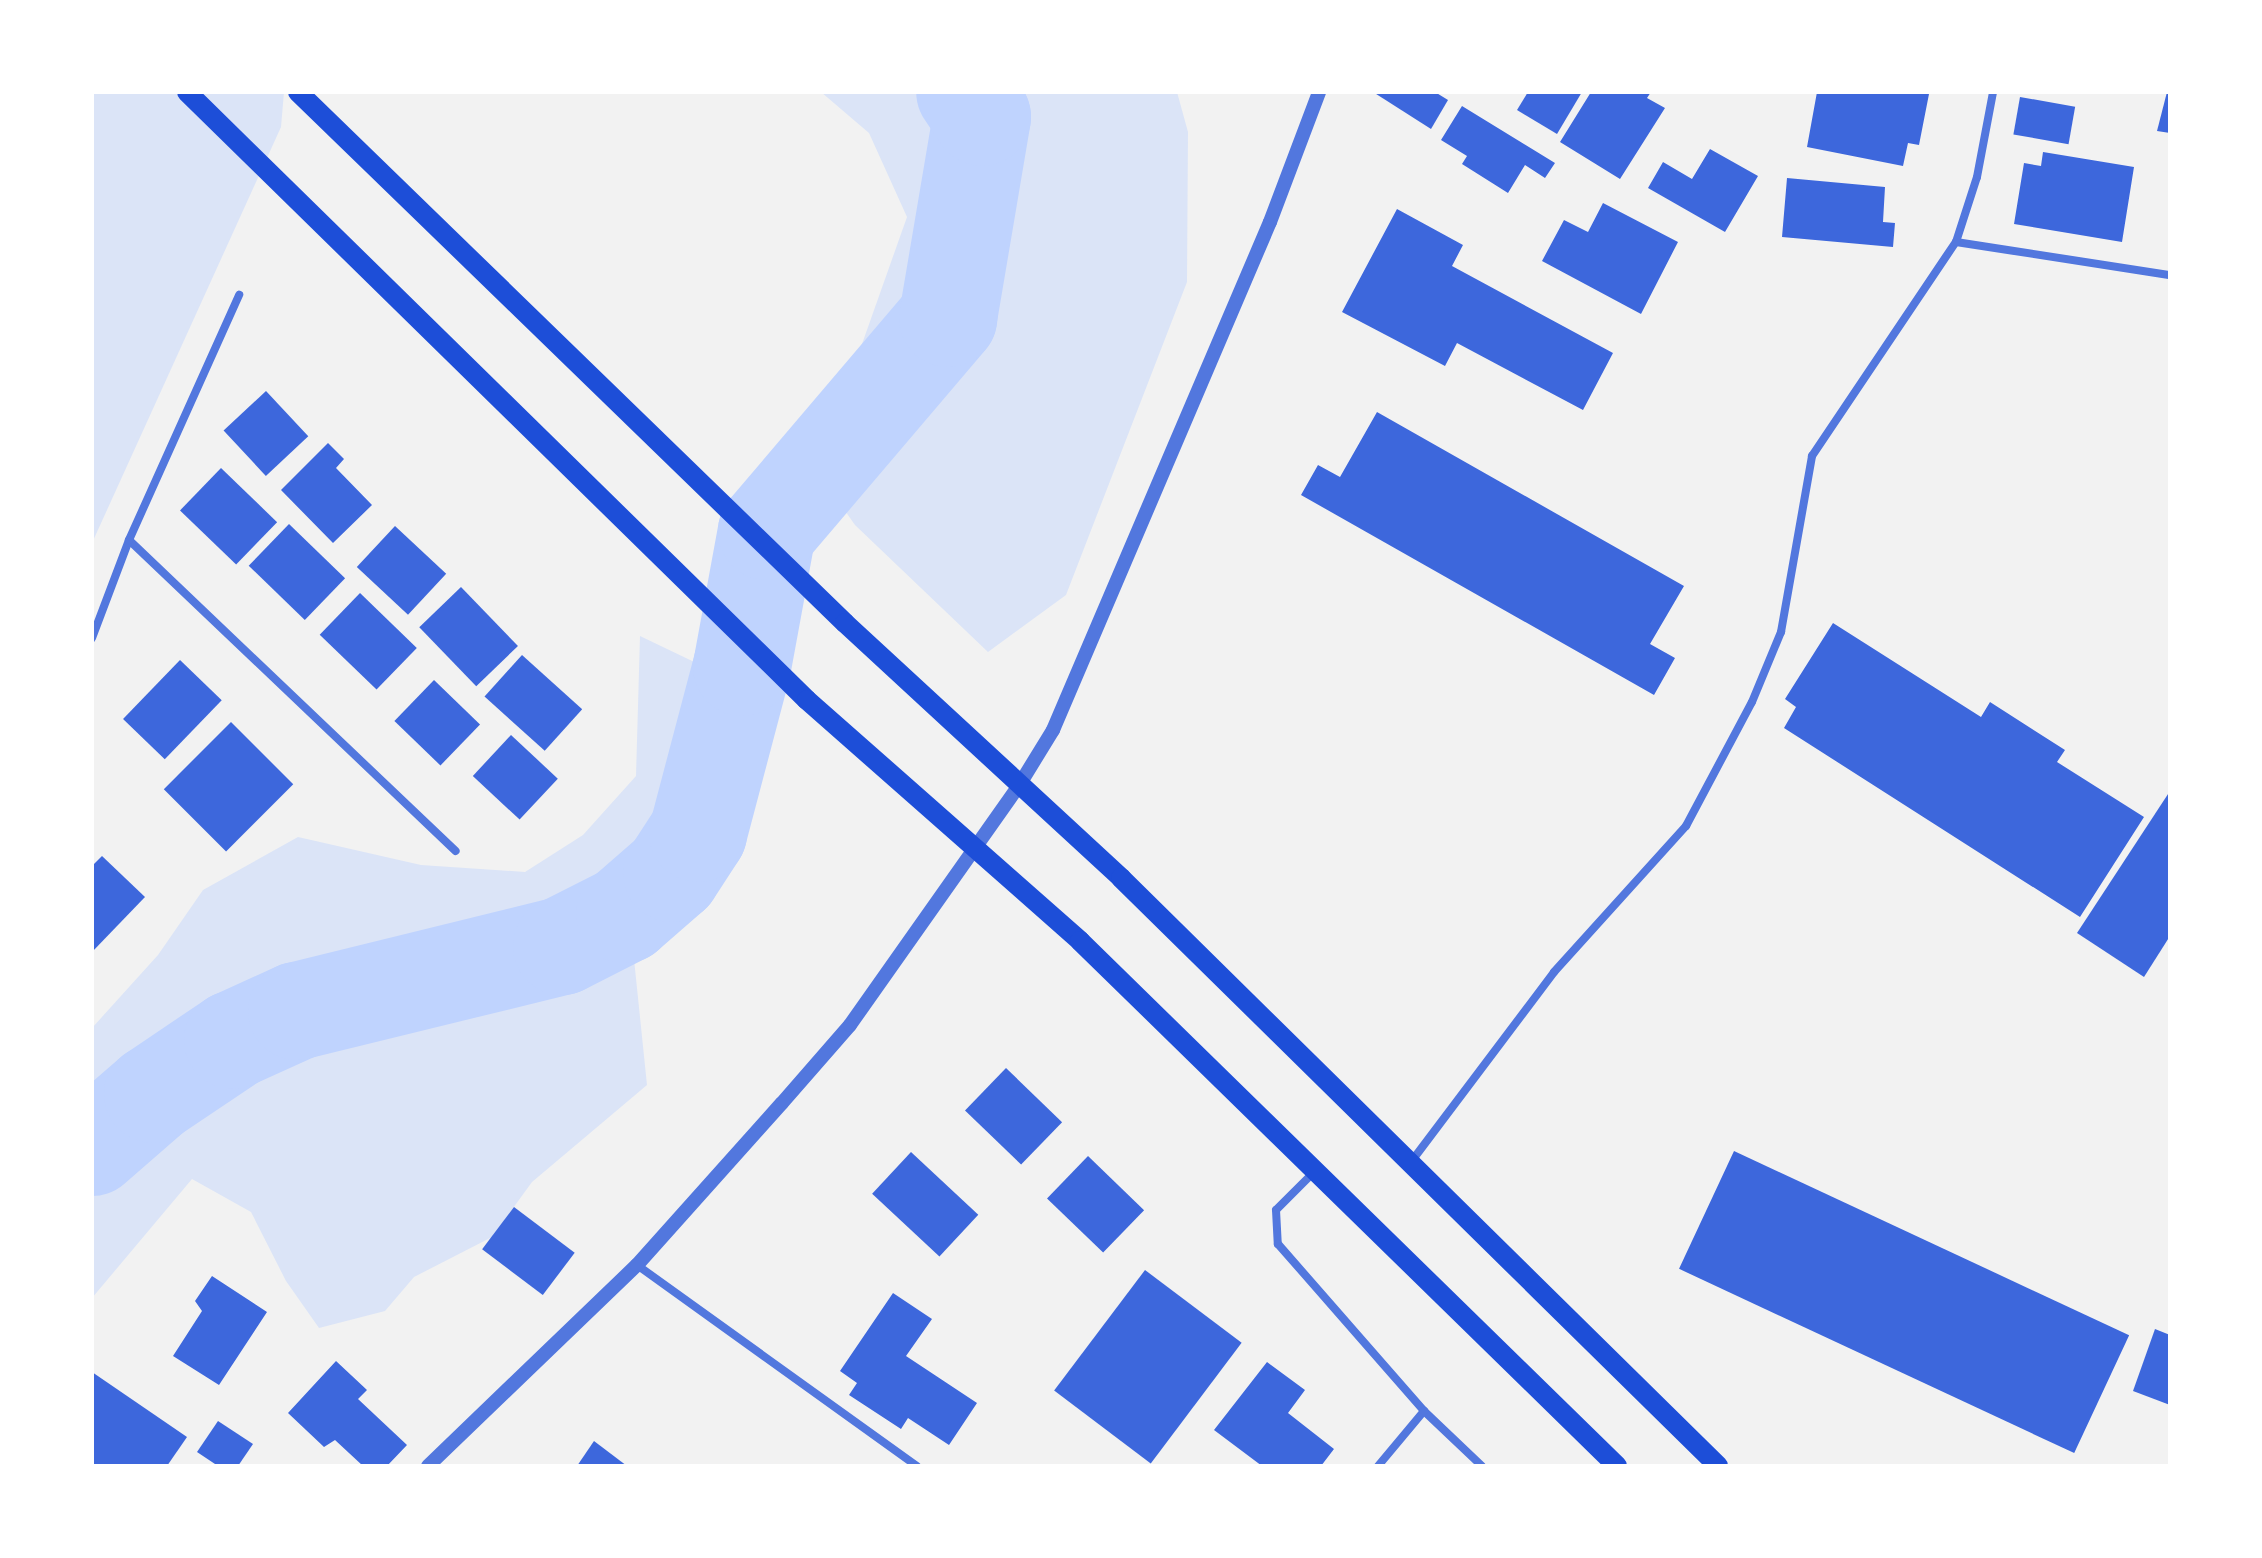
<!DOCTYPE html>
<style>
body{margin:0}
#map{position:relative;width:2262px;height:1558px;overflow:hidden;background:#f2f2f2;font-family:"Space Grotesk",sans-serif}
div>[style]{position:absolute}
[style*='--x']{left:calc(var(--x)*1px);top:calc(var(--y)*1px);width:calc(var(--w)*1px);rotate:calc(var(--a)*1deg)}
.green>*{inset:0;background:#dbe4f7}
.river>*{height:98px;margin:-49px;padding:0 49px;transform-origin:49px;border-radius:49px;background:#bfd3fe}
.building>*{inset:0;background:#3d67dc;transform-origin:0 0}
.minor>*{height:8px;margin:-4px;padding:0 4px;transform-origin:4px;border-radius:4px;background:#5277de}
.tertiary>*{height:14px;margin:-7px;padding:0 7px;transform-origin:7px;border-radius:7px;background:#5277de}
.primary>*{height:20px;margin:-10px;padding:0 10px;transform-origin:10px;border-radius:10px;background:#1d4ed8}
span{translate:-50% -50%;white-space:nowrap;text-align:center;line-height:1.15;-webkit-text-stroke:6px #fff;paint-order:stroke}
.frame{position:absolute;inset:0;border:94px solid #fff;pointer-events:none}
</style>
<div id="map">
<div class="green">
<div style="clip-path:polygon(92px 92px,284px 92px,281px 127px,92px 543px)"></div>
<div style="clip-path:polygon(821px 92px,1177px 92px,1188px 132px,1187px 282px,1066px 595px,988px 652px,855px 525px,817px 471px,907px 217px,869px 133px)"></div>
<div style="clip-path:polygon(640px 636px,713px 671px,683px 797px,634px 959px,647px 1085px,532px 1182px,492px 1237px,414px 1277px,385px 1311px,319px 1328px,286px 1281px,251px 1212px,192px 1179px,92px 1298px,92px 1028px,158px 955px,203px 890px,298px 837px,421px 865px,525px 872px,583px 835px,636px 776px)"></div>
</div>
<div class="river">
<div style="--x:92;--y:1147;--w:81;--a:-41"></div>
<div style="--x:153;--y:1094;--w:97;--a:-34"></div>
<div style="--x:233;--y:1040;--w:70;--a:-24.4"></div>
<div style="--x:297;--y:1011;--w:273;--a:-13.8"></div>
<div style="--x:562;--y:946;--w:71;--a:-26.9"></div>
<div style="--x:625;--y:914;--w:62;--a:-41.1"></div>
<div style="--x:672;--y:873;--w:48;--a:-57"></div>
<div style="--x:698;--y:833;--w:172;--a:-75.2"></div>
<div style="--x:742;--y:667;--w:138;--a:-79.6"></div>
<div style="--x:767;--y:531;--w:280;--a:-49.6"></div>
<div style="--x:948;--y:318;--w:204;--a:-80.4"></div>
<div style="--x:982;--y:117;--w:30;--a:-124"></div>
</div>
<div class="building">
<div style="clip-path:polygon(1373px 92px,1435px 92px,1448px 100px,1431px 129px)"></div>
<div style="clip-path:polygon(1528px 92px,1582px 92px,1557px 134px,1517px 110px)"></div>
<div style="clip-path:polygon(1591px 92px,1651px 92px,1647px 98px,1665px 108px,1620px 179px,1560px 142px)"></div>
<div style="clip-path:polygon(1817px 92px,1929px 94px,1919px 145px,1908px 143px,1903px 166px,1807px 147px)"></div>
<div style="clip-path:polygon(2167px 92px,2170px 92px,2170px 133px,2157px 131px)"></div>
<div style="left:2020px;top:97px;width:56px;height:38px;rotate:10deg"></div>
<div style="clip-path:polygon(1462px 106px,1555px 163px,1545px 178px,1525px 165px,1508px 193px,1462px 164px,1467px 156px,1441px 140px)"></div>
<div style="clip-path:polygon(1710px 149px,1758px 176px,1725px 232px,1648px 188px,1663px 162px,1692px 179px)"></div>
<div style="clip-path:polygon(2043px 152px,2134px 167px,2122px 242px,2014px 224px,2024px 163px,2041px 166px)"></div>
<div style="clip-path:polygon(1787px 178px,1885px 187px,1883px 222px,1895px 223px,1893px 247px,1782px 237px)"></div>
<div style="clip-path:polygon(1603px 203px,1678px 242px,1641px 314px,1542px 261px,1564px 220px,1588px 232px)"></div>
<div style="clip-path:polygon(1397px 209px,1463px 245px,1452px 266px,1613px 353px,1583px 410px,1457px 343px,1445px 366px,1342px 312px)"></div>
<div style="left:266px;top:391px;width:62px;height:58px;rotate:47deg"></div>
<div style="clip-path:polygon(1377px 412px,1684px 586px,1650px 644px,1675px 658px,1654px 695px,1301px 495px,1318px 465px,1340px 477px)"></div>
<div style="clip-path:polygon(328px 443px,344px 459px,336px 468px,372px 505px,333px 543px,281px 490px)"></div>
<div style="left:221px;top:468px;width:78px;height:59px;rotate:44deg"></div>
<div style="left:289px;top:524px;width:78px;height:58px;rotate:44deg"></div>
<div style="left:395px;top:526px;width:70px;height:56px;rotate:43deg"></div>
<div style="left:461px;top:587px;width:82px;height:58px;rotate:46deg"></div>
<div style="left:360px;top:593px;width:79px;height:58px;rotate:44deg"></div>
<div style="clip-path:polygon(1833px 623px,1981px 717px,1990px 702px,2065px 750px,2057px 762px,2144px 817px,2080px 917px,1784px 728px,1796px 707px,1785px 699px)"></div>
<div style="left:522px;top:655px;width:81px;height:56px;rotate:42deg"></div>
<div style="left:180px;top:660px;width:58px;height:82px;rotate:44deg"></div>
<div style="left:434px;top:680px;width:64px;height:57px;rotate:44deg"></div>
<div style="left:231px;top:722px;width:88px;height:95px;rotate:45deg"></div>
<div style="left:511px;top:735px;width:64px;height:56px;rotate:43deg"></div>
<div style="clip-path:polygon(2170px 791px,2170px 936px,2144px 977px,2077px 933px)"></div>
<div style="clip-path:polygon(102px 856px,145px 897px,92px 952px,92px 866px)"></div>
<div style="left:1006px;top:1068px;width:78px;height:59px;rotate:44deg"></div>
<div style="left:1734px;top:1151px;width:436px;height:130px;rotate:25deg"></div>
<div style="left:911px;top:1152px;width:92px;height:57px;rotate:43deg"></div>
<div style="left:1088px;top:1156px;width:78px;height:59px;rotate:44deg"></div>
<div style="left:514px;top:1207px;width:76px;height:53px;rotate:37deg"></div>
<div style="left:1145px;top:1270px;width:121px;height:151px;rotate:37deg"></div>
<div style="clip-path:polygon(212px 1276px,267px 1312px,219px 1385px,173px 1356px,202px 1311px,195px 1301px)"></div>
<div style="clip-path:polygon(893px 1293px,932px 1319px,906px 1356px,977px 1403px,949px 1445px,908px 1418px,901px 1429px,849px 1395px,857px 1383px,840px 1371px)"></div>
<div style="clip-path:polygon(2155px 1329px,2170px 1335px,2170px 1405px,2133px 1391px)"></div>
<div style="clip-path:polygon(336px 1361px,367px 1390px,358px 1399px,407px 1445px,387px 1466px,363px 1466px,335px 1440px,324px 1447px,288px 1413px)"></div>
<div style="clip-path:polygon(1267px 1362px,1305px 1390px,1288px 1413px,1334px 1449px,1321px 1466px,1262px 1466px,1214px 1430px)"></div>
<div style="clip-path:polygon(92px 1372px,187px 1437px,167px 1466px,92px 1466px)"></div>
<div style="clip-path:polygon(218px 1421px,253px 1444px,238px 1466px,218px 1466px,197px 1452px)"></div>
<div style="clip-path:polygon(594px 1441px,627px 1466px,577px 1466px)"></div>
</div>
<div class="minor">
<div style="--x:1956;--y:242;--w:217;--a:8.8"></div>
<div style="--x:129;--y:540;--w:451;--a:43.6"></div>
<div style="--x:92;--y:638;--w:105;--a:-69.3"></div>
<div style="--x:129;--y:540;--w:269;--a:-65.8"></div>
<div style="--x:1411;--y:1162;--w:238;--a:-53"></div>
<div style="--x:1554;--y:972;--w:197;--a:-47.9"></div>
<div style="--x:1686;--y:826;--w:140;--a:-62"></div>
<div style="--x:1752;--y:702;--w:76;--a:-67.5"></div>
<div style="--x:1781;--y:632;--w:179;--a:-80"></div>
<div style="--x:1812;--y:456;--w:258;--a:-56.1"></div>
<div style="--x:1956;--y:242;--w:68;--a:-72.1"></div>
<div style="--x:1977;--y:177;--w:86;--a:-79.3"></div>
<div style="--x:1315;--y:1171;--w:55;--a:135"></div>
<div style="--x:1276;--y:1210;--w:34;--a:87"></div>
<div style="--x:1278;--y:1244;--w:222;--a:48.8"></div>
<div style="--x:1424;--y:1411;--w:80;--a:43.5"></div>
<div style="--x:637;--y:1265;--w:345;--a:35.7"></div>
<div style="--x:1378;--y:1466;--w:72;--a:-50.1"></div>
</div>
<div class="tertiary">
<div style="--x:428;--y:1466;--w:290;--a:-43.9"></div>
<div style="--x:637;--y:1265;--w:217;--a:-48.2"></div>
<div style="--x:782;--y:1103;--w:103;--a:-48.9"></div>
<div style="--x:850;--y:1025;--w:291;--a:-54.8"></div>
<div style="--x:1018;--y:787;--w:67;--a:-58.4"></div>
<div style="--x:1053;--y:730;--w:552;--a:-66.87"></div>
<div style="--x:1270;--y:222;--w:139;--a:-69.3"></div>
</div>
<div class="primary">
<div style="--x:187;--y:92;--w:868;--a:44.44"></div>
<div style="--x:807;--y:700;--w:364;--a:41.4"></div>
<div style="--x:1080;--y:941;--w:751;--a:44.35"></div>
<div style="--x:298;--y:92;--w:762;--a:44.15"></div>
<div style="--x:845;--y:623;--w:376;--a:42.7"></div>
<div style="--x:1121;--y:878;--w:838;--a:44.56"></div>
</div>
<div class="frame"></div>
</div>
